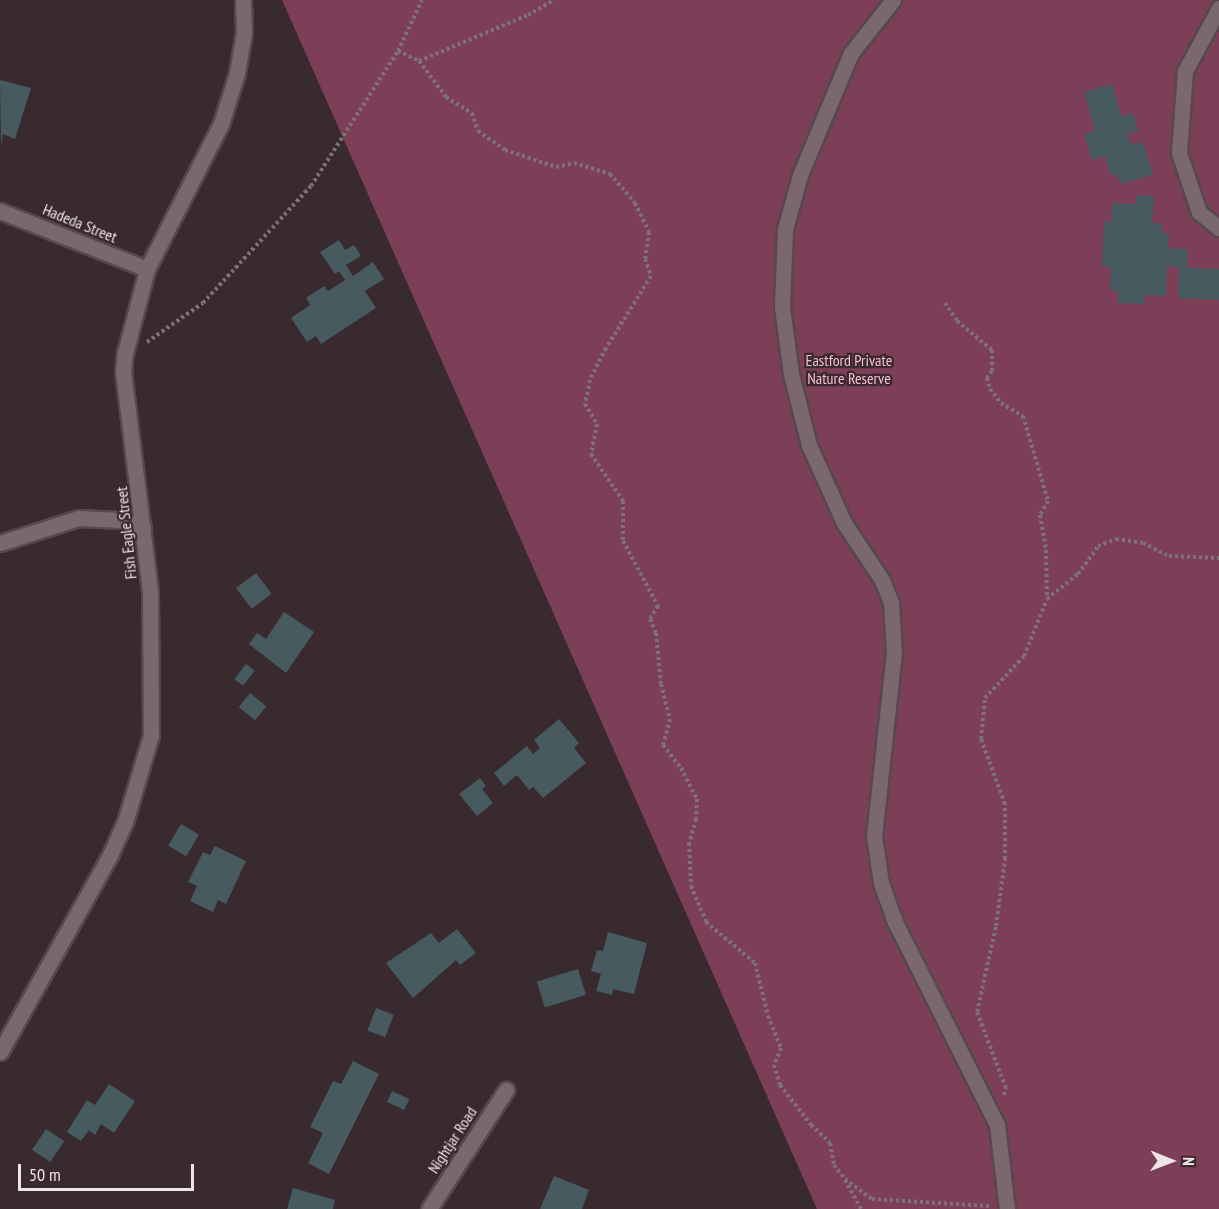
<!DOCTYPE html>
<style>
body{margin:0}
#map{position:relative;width:1219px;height:1209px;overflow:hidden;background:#392a2f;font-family:"PT Sans Narrow",sans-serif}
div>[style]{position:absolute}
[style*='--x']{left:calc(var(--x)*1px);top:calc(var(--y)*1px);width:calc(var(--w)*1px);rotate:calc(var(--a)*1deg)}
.green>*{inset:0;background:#7d3e58}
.building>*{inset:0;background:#465a5f;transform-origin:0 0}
.path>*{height:4px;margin-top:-2px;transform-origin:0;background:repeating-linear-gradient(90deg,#7f7276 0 3px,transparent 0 6px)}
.roads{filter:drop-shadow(2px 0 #56494d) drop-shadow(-2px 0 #56494d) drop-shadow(0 2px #56494d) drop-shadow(0 -2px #56494d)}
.minor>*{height:15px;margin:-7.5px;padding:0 7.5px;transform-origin:7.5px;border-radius:7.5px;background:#7b686f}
span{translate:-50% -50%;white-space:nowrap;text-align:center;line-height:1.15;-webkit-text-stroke:4.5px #392a2f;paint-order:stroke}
.street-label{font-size:16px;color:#efe4e7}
.park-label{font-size:16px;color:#fbbdd3}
.north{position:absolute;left:1141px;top:1131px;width:60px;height:60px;-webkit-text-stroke:4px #392a2f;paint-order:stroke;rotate:91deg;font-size:16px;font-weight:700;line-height:24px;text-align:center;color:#efe4e7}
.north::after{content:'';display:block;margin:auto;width:21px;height:27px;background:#efe4e7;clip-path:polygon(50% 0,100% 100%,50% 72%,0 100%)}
.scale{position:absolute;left:18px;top:1164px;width:176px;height:27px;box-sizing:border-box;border:3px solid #efe4e7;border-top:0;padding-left:8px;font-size:18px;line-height:21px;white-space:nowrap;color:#efe4e7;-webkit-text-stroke:4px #392a2f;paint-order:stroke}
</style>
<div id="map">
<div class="green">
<div style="clip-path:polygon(282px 0,1219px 0,1219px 1209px,817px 1209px)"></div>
</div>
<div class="building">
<div style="clip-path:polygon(0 80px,31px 88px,15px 139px,3px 134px,1px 145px)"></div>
<div style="clip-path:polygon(1112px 84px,1121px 116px,1133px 113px,1138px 131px,1128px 133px,1131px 145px,1143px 142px,1153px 175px,1120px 184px,1117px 174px,1110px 176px,1105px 156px,1092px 160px,1084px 134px,1095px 131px,1084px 92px)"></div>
<div style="clip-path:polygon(1136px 195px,1154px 196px,1152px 223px,1162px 223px,1162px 233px,1169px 233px,1168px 248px,1188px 249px,1187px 268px,1219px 269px,1219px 300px,1178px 298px,1179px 267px,1167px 266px,1166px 296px,1145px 295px,1144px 304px,1118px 303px,1118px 291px,1110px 290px,1111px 267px,1102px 267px,1104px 221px,1111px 222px,1112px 203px,1135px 204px)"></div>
<div style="clip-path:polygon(339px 240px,345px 250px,354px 245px,361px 256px,346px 265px,353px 276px,373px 262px,384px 279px,365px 291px,376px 308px,321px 344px,316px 336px,307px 342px,291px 318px,310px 305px,306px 298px,324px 286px,328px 291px,345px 280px,339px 271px,335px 274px,320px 252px)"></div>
<div style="left:256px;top:573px;width:26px;height:25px;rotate:53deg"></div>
<div style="clip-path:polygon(284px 612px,314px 632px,286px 673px,249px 644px,257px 633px,266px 639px)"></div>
<div style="left:246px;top:664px;width:11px;height:19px;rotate:38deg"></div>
<div style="left:250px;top:693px;width:21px;height:18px;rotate:39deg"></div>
<div style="clip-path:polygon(559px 719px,579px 743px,574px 748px,586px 763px,543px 798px,533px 787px,529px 790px,517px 775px,504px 786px,494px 773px,527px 746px,533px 754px,540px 748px,534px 740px)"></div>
<div style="clip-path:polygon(480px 778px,486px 786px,482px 789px,493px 803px,477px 816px,459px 794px)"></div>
<div style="left:181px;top:824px;width:21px;height:25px;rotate:31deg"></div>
<div style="clip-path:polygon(215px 846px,246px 861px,226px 904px,218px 900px,213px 912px,190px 901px,197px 886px,188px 882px,203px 852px,210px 855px)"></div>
<div style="clip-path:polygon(457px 929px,476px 953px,460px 965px,456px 960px,413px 998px,386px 963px,431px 933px,439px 943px)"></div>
<div style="clip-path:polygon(608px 932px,647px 943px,634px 994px,613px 989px,612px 995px,596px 991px,601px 974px,591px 971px,597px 950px,603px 951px)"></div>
<div style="left:578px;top:969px;width:27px;height:43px;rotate:73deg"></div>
<div style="left:376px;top:1008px;width:19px;height:24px;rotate:21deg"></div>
<div style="clip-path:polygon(353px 1061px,379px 1074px,329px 1174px,308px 1163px,323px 1133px,310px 1127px,333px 1081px,341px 1084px)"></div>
<div style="clip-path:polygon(109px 1084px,135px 1101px,114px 1133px,101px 1124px,95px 1135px,89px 1130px,81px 1141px,67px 1132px,87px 1100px,95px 1105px)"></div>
<div style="left:392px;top:1091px;width:19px;height:12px;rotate:25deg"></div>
<div style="left:46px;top:1129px;width:22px;height:25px;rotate:34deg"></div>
<div style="clip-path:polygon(554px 1176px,589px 1190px,582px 1209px,540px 1209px)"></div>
<div style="clip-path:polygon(293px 1188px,335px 1200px,333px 1209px,287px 1209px)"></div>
</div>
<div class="path">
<div style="--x:398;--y:51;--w:23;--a:25"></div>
<div style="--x:419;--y:61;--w:45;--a:53.1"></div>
<div style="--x:446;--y:97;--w:31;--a:32"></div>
<div style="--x:472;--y:113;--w:19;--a:72"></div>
<div style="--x:478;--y:131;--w:33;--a:35"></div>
<div style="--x:505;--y:150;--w:54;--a:18.4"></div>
<div style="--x:556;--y:167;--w:18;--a:-13"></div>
<div style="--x:574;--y:163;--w:38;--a:17"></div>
<div style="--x:610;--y:174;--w:38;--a:49"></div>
<div style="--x:635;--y:203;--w:32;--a:64"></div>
<div style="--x:649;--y:232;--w:27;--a:98"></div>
<div style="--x:645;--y:259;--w:18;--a:71"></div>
<div style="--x:651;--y:276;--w:85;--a:122"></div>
<div style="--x:606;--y:348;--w:36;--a:117"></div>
<div style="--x:590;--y:380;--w:25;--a:102"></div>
<div style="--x:585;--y:404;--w:23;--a:59"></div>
<div style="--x:597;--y:424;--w:31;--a:101"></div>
<div style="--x:591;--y:454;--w:57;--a:55.8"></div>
<div style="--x:623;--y:501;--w:40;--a:90"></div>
<div style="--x:623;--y:541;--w:74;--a:61.7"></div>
<div style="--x:658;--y:606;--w:15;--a:122"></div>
<div style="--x:650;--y:619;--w:15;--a:67"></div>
<div style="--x:656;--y:633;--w:51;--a:84.4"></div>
<div style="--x:661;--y:684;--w:36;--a:76"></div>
<div style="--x:670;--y:719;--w:27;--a:105"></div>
<div style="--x:663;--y:745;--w:29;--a:52"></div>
<div style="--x:681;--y:768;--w:35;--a:63"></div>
<div style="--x:697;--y:799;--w:20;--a:93"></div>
<div style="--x:696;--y:819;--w:25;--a:106"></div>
<div style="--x:689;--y:843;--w:43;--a:87.3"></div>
<div style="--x:691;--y:886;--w:39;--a:67"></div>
<div style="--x:706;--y:922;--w:64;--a:39.9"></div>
<div style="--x:755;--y:963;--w:55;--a:76.2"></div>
<div style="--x:768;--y:1016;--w:35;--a:68"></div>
<div style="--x:781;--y:1048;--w:18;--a:112"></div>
<div style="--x:774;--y:1065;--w:21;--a:73"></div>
<div style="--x:780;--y:1085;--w:51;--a:52.2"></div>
<div style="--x:811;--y:1125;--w:26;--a:43"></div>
<div style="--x:830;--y:1143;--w:22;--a:80"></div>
<div style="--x:834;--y:1165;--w:18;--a:52"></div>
<div style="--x:845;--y:1179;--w:34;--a:37"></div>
<div style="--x:872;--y:1199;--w:118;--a:3.4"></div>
<div style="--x:419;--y:61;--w:118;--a:-22.9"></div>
<div style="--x:528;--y:15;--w:30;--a:-30"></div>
<div style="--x:945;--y:303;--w:22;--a:56"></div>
<div style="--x:957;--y:321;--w:45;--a:39.6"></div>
<div style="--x:992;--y:350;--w:21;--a:90"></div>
<div style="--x:992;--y:371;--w:9;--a:126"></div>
<div style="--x:987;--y:378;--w:11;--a:75"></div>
<div style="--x:990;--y:389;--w:18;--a:52"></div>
<div style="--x:1001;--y:403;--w:26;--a:31"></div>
<div style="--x:1023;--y:416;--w:89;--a:73.6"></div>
<div style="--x:1048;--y:501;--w:16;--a:120"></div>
<div style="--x:1040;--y:515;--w:36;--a:80"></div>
<div style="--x:1046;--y:550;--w:48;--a:88.8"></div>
<div style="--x:147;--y:342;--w:68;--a:-34.9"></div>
<div style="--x:203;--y:303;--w:159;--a:-47.3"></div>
<div style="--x:311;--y:186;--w:161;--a:-57.2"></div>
<div style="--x:398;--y:51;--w:56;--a:-64.8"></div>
<div style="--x:1004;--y:1095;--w:7;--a:-74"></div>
<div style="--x:1006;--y:1088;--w:81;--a:-110.9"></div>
<div style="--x:977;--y:1012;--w:88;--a:-77.5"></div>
<div style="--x:996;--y:926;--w:68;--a:-82.3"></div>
<div style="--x:1005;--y:859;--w:55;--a:-90"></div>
<div style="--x:1005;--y:804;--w:69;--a:-110.3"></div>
<div style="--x:981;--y:739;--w:41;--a:-84.4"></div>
<div style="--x:985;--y:698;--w:57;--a:-47.1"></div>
<div style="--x:1024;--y:656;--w:61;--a:-68"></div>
<div style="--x:1047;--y:599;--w:40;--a:-39"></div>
<div style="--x:1078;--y:574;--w:34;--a:-54"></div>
<div style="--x:1098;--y:546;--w:19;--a:-21"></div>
<div style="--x:1116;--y:539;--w:27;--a:8"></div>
<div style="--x:1143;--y:543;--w:29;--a:27"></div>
<div style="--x:1169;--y:556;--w:50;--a:2.3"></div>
<div style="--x:845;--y:1180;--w:33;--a:61"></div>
</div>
<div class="roads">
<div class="minor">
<div style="--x:893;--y:0;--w:68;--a:128.4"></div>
<div style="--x:851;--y:53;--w:132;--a:112.7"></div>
<div style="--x:800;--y:175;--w:56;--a:105.5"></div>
<div style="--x:785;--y:229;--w:78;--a:92.2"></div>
<div style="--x:782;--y:307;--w:68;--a:82.3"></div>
<div style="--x:791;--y:374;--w:73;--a:75.8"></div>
<div style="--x:809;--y:445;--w:85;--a:65.8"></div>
<div style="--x:844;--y:523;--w:69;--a:56.3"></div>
<div style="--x:882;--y:580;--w:24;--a:68"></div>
<div style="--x:891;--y:602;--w:50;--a:86.6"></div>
<div style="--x:894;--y:652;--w:185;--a:96.2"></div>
<div style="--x:874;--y:836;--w:48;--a:81.5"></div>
<div style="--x:881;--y:883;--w:41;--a:70.3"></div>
<div style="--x:895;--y:922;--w:227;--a:63.3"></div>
<div style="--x:997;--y:1125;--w:85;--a:83.2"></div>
<div style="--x:1219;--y:8;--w:72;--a:118.4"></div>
<div style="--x:1185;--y:71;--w:82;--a:94.2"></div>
<div style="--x:1179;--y:153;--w:62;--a:71.3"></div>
<div style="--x:1199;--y:212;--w:26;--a:39"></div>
<div style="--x:0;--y:211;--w:158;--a:21.5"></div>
<div style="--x:0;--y:543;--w:83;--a:-17.6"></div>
<div style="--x:79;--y:518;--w:41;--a:2.8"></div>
<div style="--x:120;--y:520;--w:24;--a:17"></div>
<div style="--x:0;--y:1052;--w:228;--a:-60.8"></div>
<div style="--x:111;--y:853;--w:37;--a:-66"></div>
<div style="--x:126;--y:819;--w:88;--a:-73.4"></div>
<div style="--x:151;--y:735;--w:144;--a:-90.4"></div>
<div style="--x:150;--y:591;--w:222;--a:-97"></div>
<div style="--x:123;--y:371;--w:18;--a:-84"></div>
<div style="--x:125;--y:353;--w:87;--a:-75.3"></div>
<div style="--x:147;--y:269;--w:163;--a:-63"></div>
<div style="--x:221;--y:124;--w:53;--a:-72.6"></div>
<div style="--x:237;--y:73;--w:42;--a:-80.3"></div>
<div style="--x:244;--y:32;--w:32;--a:-92"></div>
<div style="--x:429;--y:1209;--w:142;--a:-57.1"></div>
</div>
</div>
<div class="street-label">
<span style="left:80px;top:223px;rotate:22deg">Hadeda Street</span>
<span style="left:126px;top:533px;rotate:-96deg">Fish Eagle Street</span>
<span style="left:452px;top:1140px;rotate:-57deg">Nightjar Road</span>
</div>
<div class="park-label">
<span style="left:849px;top:369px">Eastford Private<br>Nature Reserve</span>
</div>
<div class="north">N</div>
<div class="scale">50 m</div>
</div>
